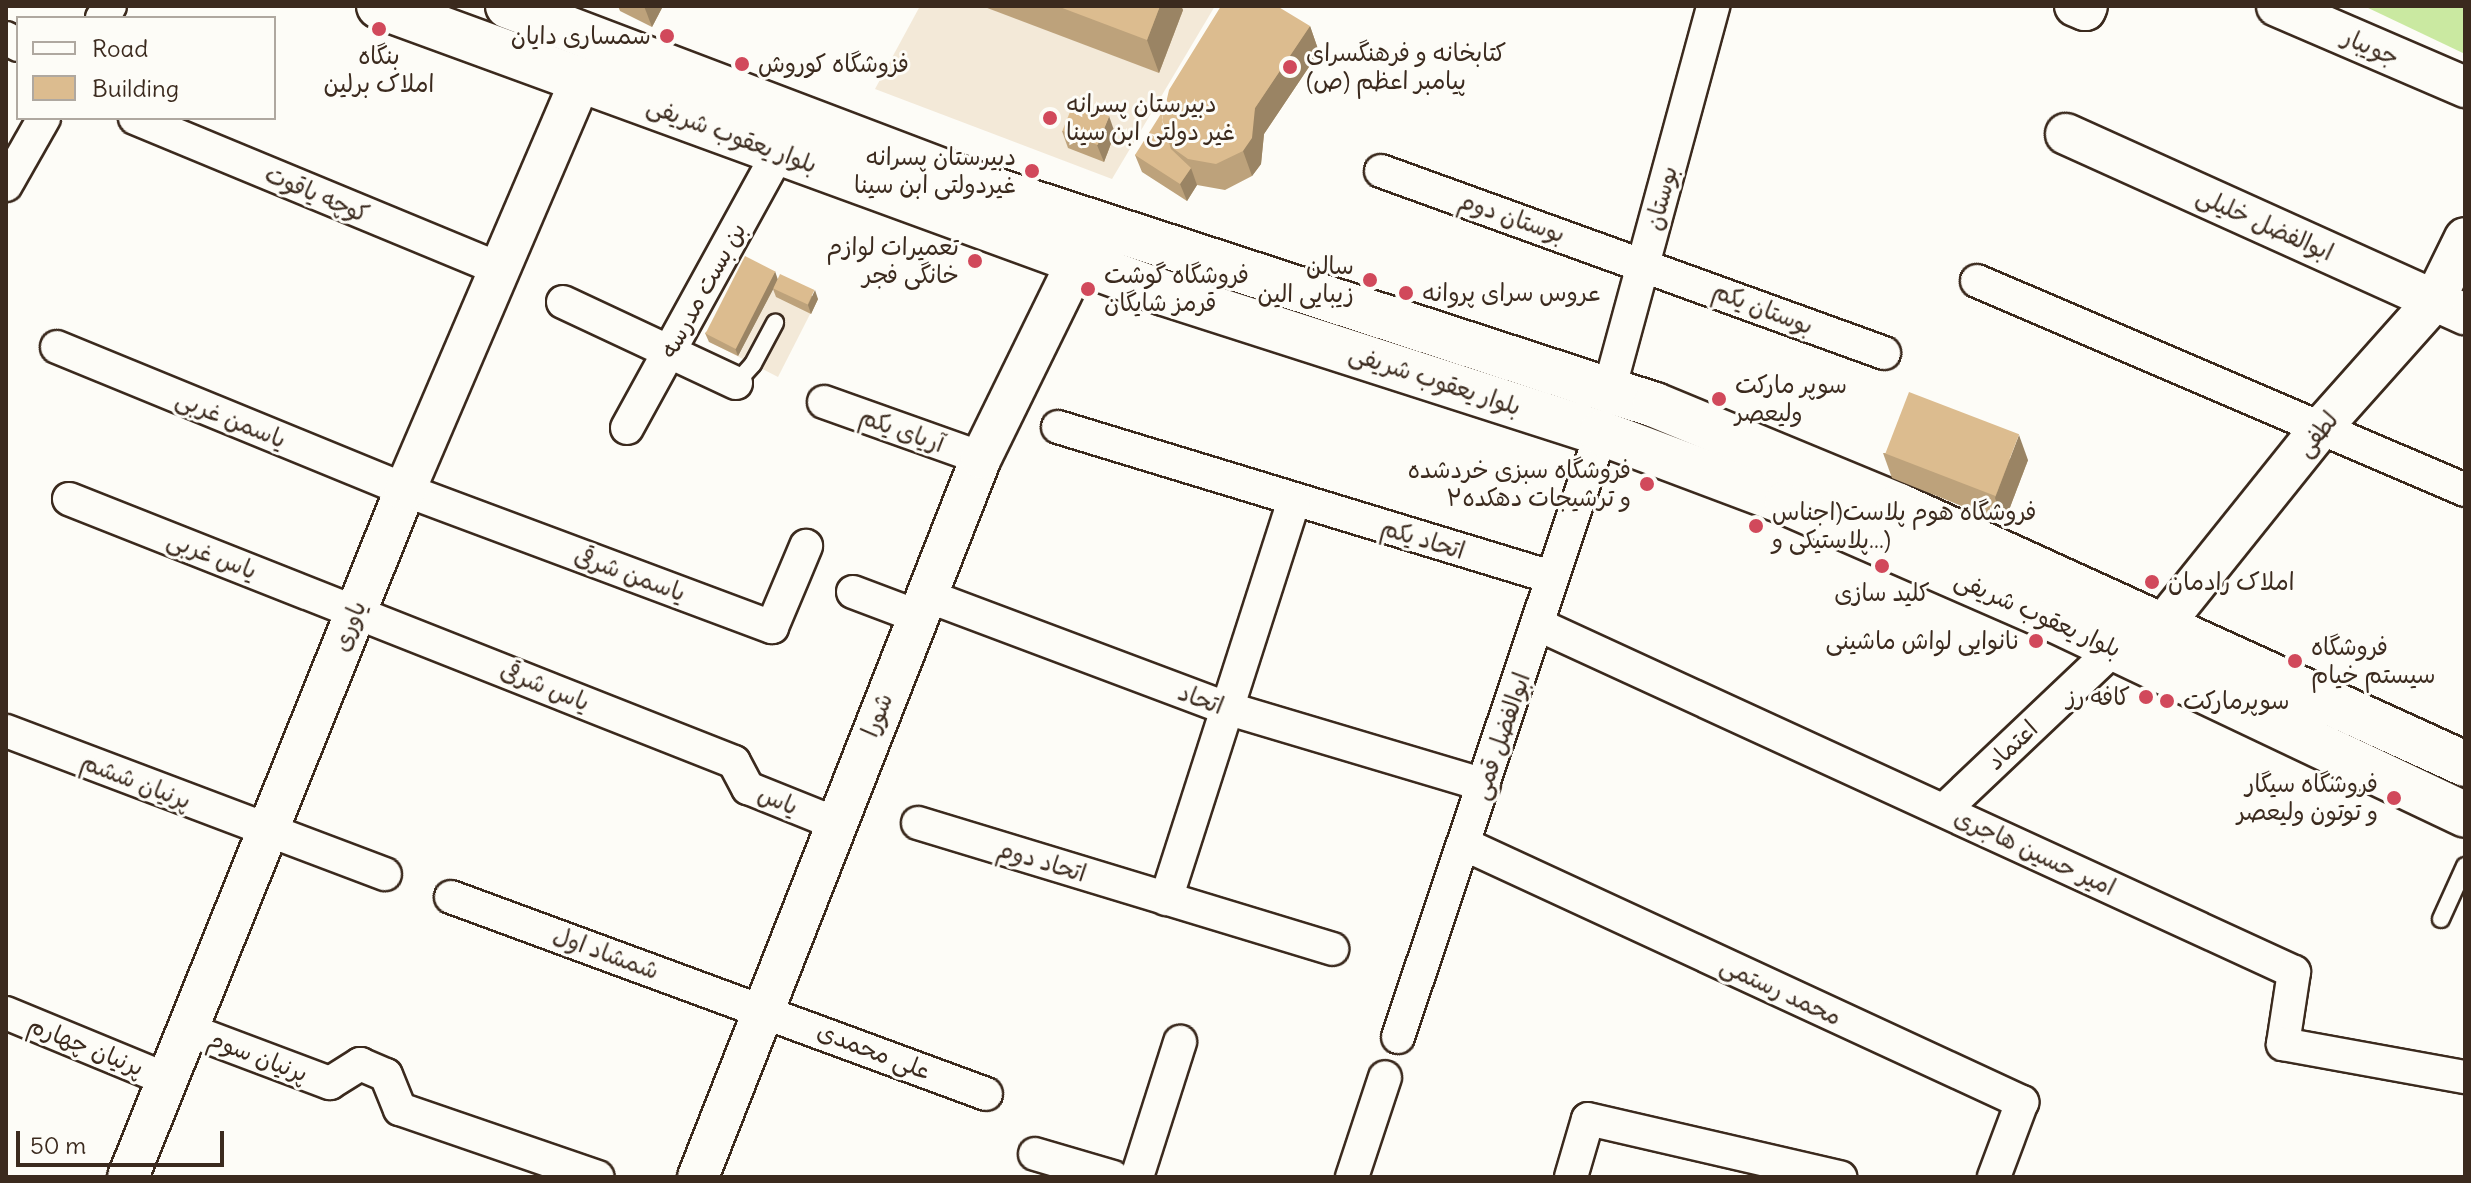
<!DOCTYPE html>
<meta charset="utf-8">
<style>
body{margin:0}
#map{position:relative;width:2471px;height:1183px;overflow:hidden;background:#fdfcf7;font-family:Delius,"Playpen Sans Arabic",sans-serif}
div>[style]{position:absolute}
[style*='--x']{left:calc(var(--x)*1px);top:calc(var(--y)*1px);width:calc(var(--w)*1px);rotate:calc(var(--a)*1deg)}
.built>*{inset:0;background:#f3e9d8;transform-origin:0 0}
.green>*{inset:0;background:#cae9a1}
.roads{filter:drop-shadow(2px 0 #3b2a1e) drop-shadow(-2px 0 #3b2a1e) drop-shadow(0 2px #3b2a1e) drop-shadow(0 -2px #3b2a1e)}
.service>*{height:16px;margin:-8px;padding:0 8px;transform-origin:8px;border-radius:8px;background:#fdfcf7}
.minor>*{height:32px;margin:-16px;padding:0 16px;transform-origin:16px;border-radius:16px;background:#fdfcf7}
.tertiary>*{height:40px;margin:-20px;padding:0 20px;transform-origin:20px;border-radius:20px;background:#fdfcf7}
.secondary>*{height:44px;margin:-22px;padding:0 22px;transform-origin:22px;border-radius:22px;background:#fdfcf7}
.wall>*{inset:0;background:#bda27b}
.shaded-wall>*{inset:0;background:#9a8464}
.building>*{inset:0;background:#dcbc8f;transform-origin:0 0}
.dots>*{width:22px;height:22px;translate:-50% -50%;box-sizing:border-box;border:4px solid #fdfcf7;border-radius:50%}
span{translate:-50% -50%;white-space:nowrap;text-align:center;line-height:1.15;-webkit-text-stroke:6px #fdfcf7;paint-order:stroke}
.poi-label{font-size:24px;color:#3b2a1e}
.right{translate:-100% -50%;text-align:right}
.left{translate:0 -50%;text-align:left}
.street-label{font-size:24px;color:#3b2a1e}
.frame{position:absolute;inset:0;border:8px solid #3b2a1e;pointer-events:none}
.legend{position:absolute;left:16px;top:16px;width:260px;height:104px;box-sizing:border-box;background:#fdfcf7;border:2px solid #afa8a0;margin:0;padding:10px 14px;list-style:none;font-size:24px;color:#3b2a1e}
.legend li{display:flex;align-items:center;gap:16px;height:40px}
.legend b{width:40px;border:2px solid #afa8a0}
.scale{position:absolute;left:16px;top:1131px;width:208px;height:36px;box-sizing:border-box;border:4px solid #3b2a1e;border-top:0;padding-left:10px;font-size:24px;line-height:28px;white-space:nowrap;color:#3b2a1e;-webkit-text-stroke:6px #fdfcf7;paint-order:stroke}
</style>
<div id="map">
<div class="built">
<div style="clip-path:polygon(920px 6px,1215px 6px,1112px 179px,875px 89px)"></div>
<div style="left:748px;top:264px;width:78px;height:87px;rotate:27deg"></div>
</div>
<div class="green">
<div style="clip-path:polygon(2364px 6px,2465px 6px,2465px 54px)"></div>
</div>
<div class="roads">
<div class="service">
<div style="--x:736;--y:383;--w:25;--a:-48"></div>
<div style="--x:753;--y:364;--w:47;--a:-61.8"></div>
<div style="--x:2441;--y:919;--w:58;--a:-65.6"></div>
</div>
<div class="minor">
<div style="--x:102;--y:18;--w:14;--a:-56"></div>
<div style="--x:6;--y:38;--w:14;--a:30"></div>
<div style="--x:135;--y:118;--w:394;--a:22.5"></div>
<div style="--x:1381;--y:171;--w:535;--a:19.89"></div>
<div style="--x:6;--y:185;--w:77;--a:-60.4"></div>
<div style="--x:1977;--y:281;--w:531;--a:23.18"></div>
<div style="--x:563;--y:302;--w:191;--a:25.1"></div>
<div style="--x:57;--y:347;--w:376;--a:22.3"></div>
<div style="--x:405;--y:490;--w:392;--a:20.5"></div>
<div style="--x:772;--y:627;--w:88;--a:-67.2"></div>
<div style="--x:1609;--y:390;--w:398;--a:-74.8"></div>
<div style="--x:824;--y:402;--w:167;--a:19.6"></div>
<div style="--x:1058;--y:427;--w:515;--a:16.92"></div>
<div style="--x:627;--y:428;--w:315;--a:-61.2"></div>
<div style="--x:69;--y:499;--w:715;--a:21.58"></div>
<div style="--x:734;--y:762;--w:30;--a:62"></div>
<div style="--x:748;--y:788;--w:94;--a:21.9"></div>
<div style="--x:853;--y:592;--w:68;--a:20.6"></div>
<div style="--x:925;--y:595;--w:322;--a:20.6"></div>
<div style="--x:1226;--y:708;--w:269;--a:16.6"></div>
<div style="--x:1539;--y:625;--w:831;--a:24.68"></div>
<div style="--x:2294;--y:972;--w:73;--a:98.7"></div>
<div style="--x:2283;--y:1044;--w:185;--a:10.3"></div>
<div style="--x:6;--y:731;--w:405;--a:20.7"></div>
<div style="--x:1944;--y:810;--w:236;--a:-43.5"></div>
<div style="--x:918;--y:823;--w:433;--a:16.9"></div>
<div style="--x:1466;--y:845;--w:613;--a:24.81"></div>
<div style="--x:2022;--y:1102;--w:80;--a:110.5"></div>
<div style="--x:451;--y:897;--w:570;--a:20.21"></div>
<div style="--x:1166;--y:899;--w:418;--a:-72.2"></div>
<div style="--x:6;--y:1013;--w:173;--a:22.4"></div>
<div style="--x:186;--y:1029;--w:154;--a:20.6"></div>
<div style="--x:330;--y:1083;--w:36;--a:-32"></div>
<div style="--x:360;--y:1064;--w:28;--a:23"></div>
<div style="--x:386;--y:1075;--w:37;--a:68"></div>
<div style="--x:400;--y:1109;--w:209;--a:19"></div>
<div style="--x:1398;--y:1037;--w:637;--a:-71.42"></div>
<div style="--x:1035;--y:1154;--w:81;--a:16.4"></div>
<div style="--x:1137;--y:1177;--w:142;--a:-72.3"></div>
<div style="--x:1352;--y:1177;--w:105;--a:-71.7"></div>
<div style="--x:1571;--y:1177;--w:60;--a:-73.7"></div>
<div style="--x:1588;--y:1119;--w:259;--a:13"></div>
</div>
<div class="tertiary">
<div style="--x:2075;--y:6;--w:11;--a:22"></div>
<div style="--x:2085;--y:10;--w:4;--a:-63"></div>
<div style="--x:2277;--y:6;--w:205;--a:23.3"></div>
<div style="--x:2066;--y:134;--w:438;--a:24.3"></div>
<div style="--x:2162;--y:626;--w:253;--a:-51.3"></div>
<div style="--x:2320;--y:429;--w:171;--a:-48.3"></div>
<div style="--x:2434;--y:301;--w:70;--a:-63.8"></div>
<div style="--x:128;--y:1177;--w:741;--a:-68.04"></div>
<div style="--x:405;--y:490;--w:446;--a:-66.8"></div>
<div style="--x:698;--y:1177;--w:773;--a:-68.52"></div>
<div style="--x:981;--y:458;--w:218;--a:-63.9"></div>
</div>
<div class="secondary">
<div style="--x:379;--y:6;--w:836;--a:20.08"></div>
<div style="--x:1164;--y:293;--w:459;--a:17.8"></div>
<div style="--x:1601;--y:433;--w:199;--a:20.6"></div>
<div style="--x:1787;--y:503;--w:292;--a:23.6"></div>
<div style="--x:2055;--y:620;--w:454;--a:25.4"></div>
<div style="--x:508;--y:6;--w:504;--a:20.81"></div>
<div style="--x:979;--y:185;--w:711;--a:18.03"></div>
<div style="--x:1655;--y:405;--w:264;--a:22.5"></div>
<div style="--x:1899;--y:506;--w:622;--a:24.5"></div>
</div>
</div>
<div class="wall">
<div style="clip-path:polygon(618px 6px,663px 6px,652px 27px,620px 11px)"></div>
<div style="clip-path:polygon(982px 6px,1181px 6px,1183px 10px,1159px 73px)"></div>
<div style="clip-path:polygon(1310px 26px,1319px 52px,1264px 134px,1261px 164px,1252px 176px,1225px 190px,1197px 185px,1187px 201px,1142px 172px,1135px 155px)"></div>
<div style="clip-path:polygon(1062px 131px,1115px 133px,1104px 162px,1068px 148px)"></div>
<div style="clip-path:polygon(777px 279px,818px 299px,811px 314px,776px 297px,773px 289px,738px 356px,709px 342px,705px 333px)"></div>
<div style="clip-path:polygon(1883px 453px,2028px 460px,2004px 523px,1892px 478px)"></div>
</div>
<div class="shaded-wall">
<div style="clip-path:polygon(644px 6px,663px 6px,652px 27px)"></div>
<div style="clip-path:polygon(1160px 6px,1181px 6px,1183px 10px,1159px 73px,1147px 40px)"></div>
<div style="clip-path:polygon(1310px 26px,1319px 52px,1264px 134px,1261px 164px,1252px 176px,1243px 151px,1255px 108px)"></div>
<div style="clip-path:polygon(1109px 116px,1115px 133px,1104px 162px,1097px 145px)"></div>
<div style="clip-path:polygon(1191px 168px,1197px 185px,1187px 201px,1180px 184px)"></div>
<div style="clip-path:polygon(775px 271px,778px 280px,738px 356px,735px 348px)"></div>
<div style="clip-path:polygon(815px 290px,818px 299px,811px 314px,808px 305px)"></div>
<div style="clip-path:polygon(2019px 435px,2028px 460px,2004px 523px,1995px 498px)"></div>
</div>
<div class="building">
<div style="clip-path:polygon(1057px 6px,1160px 6px,1147px 40px)"></div>
<div style="clip-path:polygon(1221px 6px,1277px 6px,1310px 26px,1255px 108px,1252px 138px,1243px 151px,1216px 164px,1188px 159px,1174px 149px,1162px 120px,1169px 90px)"></div>
<div style="left:1074px;top:102px;width:38px;height:31px;rotate:22deg"></div>
<div style="clip-path:polygon(1164px 109px,1162px 120px,1171px 149px,1191px 168px,1180px 184px,1135px 155px)"></div>
<div style="left:745px;top:256px;width:34px;height:87px;rotate:27deg"></div>
<div style="left:780px;top:274px;width:38px;height:16px;rotate:25deg"></div>
<div style="left:1909px;top:392px;width:118px;height:66px;rotate:21deg"></div>
</div>
<div class="dots">
<div style="left:379px;top:29px;background:#d1495b"></div>
<div style="left:667px;top:36px;background:#d1495b"></div>
<div style="left:742px;top:64px;background:#d1495b"></div>
<div style="left:1290px;top:67px;background:#d1495b"></div>
<div style="left:1050px;top:118px;background:#d1495b"></div>
<div style="left:1032px;top:171px;background:#d1495b"></div>
<div style="left:975px;top:261px;background:#d1495b"></div>
<div style="left:1370px;top:280px;background:#d1495b"></div>
<div style="left:1088px;top:289px;background:#d1495b"></div>
<div style="left:1406px;top:293px;background:#d1495b"></div>
<div style="left:1719px;top:399px;background:#d1495b"></div>
<div style="left:1647px;top:484px;background:#d1495b"></div>
<div style="left:1756px;top:526px;background:#d1495b"></div>
<div style="left:1882px;top:566px;background:#d1495b"></div>
<div style="left:2152px;top:582px;background:#d1495b"></div>
<div style="left:2036px;top:641px;background:#d1495b"></div>
<div style="left:2295px;top:661px;background:#d1495b"></div>
<div style="left:2146px;top:697px;background:#d1495b"></div>
<div style="left:2167px;top:701px;background:#d1495b"></div>
<div style="left:2394px;top:798px;background:#d1495b"></div>
</div>
<div class="poi-label">
<span class="right" style="left:651px;top:36px">سمساری دایان</span>
<span class="left" style="left:1306px;top:67px">کتابخانه و فرهنگسرای<br>پیامبر اعظم (ص)</span>
<span style="left:379px;top:70px">بنگاه<br>املاک برلین</span>
<span class="left" style="left:758px;top:64px">فزوشگاه کوروش</span>
<span class="left" style="left:1066px;top:118px">دبیرستان پسرانه<br>غیر دولتی ابن سینا</span>
<span class="right" style="left:1016px;top:171px">دبیرستان پسرانه<br>غیردولتی ابن سینا</span>
<span class="right" style="left:959px;top:261px">تعمیرات لوازم<br>خانگی فجر</span>
<span class="right" style="left:1354px;top:280px">سالن<br>زیبایی الین</span>
<span class="left" style="left:1104px;top:289px">فروشگاه گوشت<br>قرمز شایگان</span>
<span class="left" style="left:1422px;top:293px">عروس سرای پروانه</span>
<span class="left" style="left:1735px;top:399px">سوپر مارکت<br>ولیعصر</span>
<span class="right" style="left:1631px;top:484px">فروشگاه سبزی خردشده<br>و ترشیجات دهکده۲</span>
<span class="left" style="left:1772px;top:526px">فروشگاه هوم پلاست(اجناس<br>پلاستیکی و...)</span>
<span class="left" style="left:2168px;top:582px">املاک رادمان</span>
<span style="left:1882px;top:593px">کلید سازی</span>
<span class="right" style="left:2020px;top:641px">نانوایی لواش ماشینی</span>
<span class="left" style="left:2311px;top:661px">فروشگاه<br>سیستم خیام</span>
<span class="right" style="left:2130px;top:697px">کافه رز</span>
<span class="left" style="left:2183px;top:701px">سوپرمارکت</span>
<span class="right" style="left:2378px;top:798px">فروشگاه سیگار<br>و توتون ولیعصر</span>
</div>
<div class="street-label">
<span style="left:2371px;top:47px;rotate:23deg">جویبار</span>
<span style="left:732px;top:135px;rotate:20deg">بلوار یعقوب شریفی</span>
<span style="left:317px;top:194px;rotate:23deg">کوچه یاقوت</span>
<span style="left:1661px;top:198px;rotate:-75deg">بوستان</span>
<span style="left:1512px;top:217px;rotate:19deg">بوستان دوم</span>
<span style="left:2265px;top:224px;rotate:24deg">ابوالفضل خلیلی</span>
<span style="left:703px;top:290px;rotate:-61deg">بن بست مدرسه</span>
<span style="left:1763px;top:308px;rotate:21deg">بوستان یکم</span>
<span style="left:1435px;top:380px;rotate:18deg">بلوار یعقوب شریفی</span>
<span style="left:231px;top:419px;rotate:22deg">یاسمن غربی</span>
<span style="left:902px;top:430px;rotate:20deg">آریای یکم</span>
<span style="left:2317px;top:434px;rotate:-50deg">لطفی</span>
<span style="left:1423px;top:539px;rotate:17deg">اتحاد یکم</span>
<span style="left:212px;top:555px;rotate:21deg">یاس غربی</span>
<span style="left:630px;top:574px;rotate:20deg">یاسمن شرقی</span>
<span style="left:2038px;top:614px;rotate:24deg">بلوار یعقوب شریفی</span>
<span style="left:349px;top:626px;rotate:-68deg">یاوری</span>
<span style="left:545px;top:686px;rotate:22deg">یاس شرقی</span>
<span style="left:1201px;top:699px;rotate:20deg">اتحاد</span>
<span style="left:877px;top:715px;rotate:-68deg">شورا</span>
<span style="left:1501px;top:736px;rotate:-71deg">ابوالفضل قمی</span>
<span style="left:2012px;top:745px;rotate:-43deg">اعتماد</span>
<span style="left:136px;top:781px;rotate:21deg">پرنیان ششم</span>
<span style="left:778px;top:800px;rotate:22deg">یاس</span>
<span style="left:2035px;top:852px;rotate:25deg">امیر حسین هاجری</span>
<span style="left:1042px;top:861px;rotate:17deg">اتحاد دوم</span>
<span style="left:606px;top:953px;rotate:20deg">شمشاد اول</span>
<span style="left:1781px;top:991px;rotate:25deg">محمد رستمی</span>
<span style="left:86px;top:1046px;rotate:22deg">پرنیان چهارم</span>
<span style="left:874px;top:1051px;rotate:21deg">علی محمدی</span>
<span style="left:258px;top:1056px;rotate:21deg">پرنیان سوم</span>
</div>
<div class="frame"></div>
<ul class="legend">
<li><b style="height:10px;background:#fdfcf7"></b>Road</li>
<li><b style="height:22px;background:#dcbc8f"></b>Building</li>
</ul>
<div class="scale">50 m</div>
</div>
